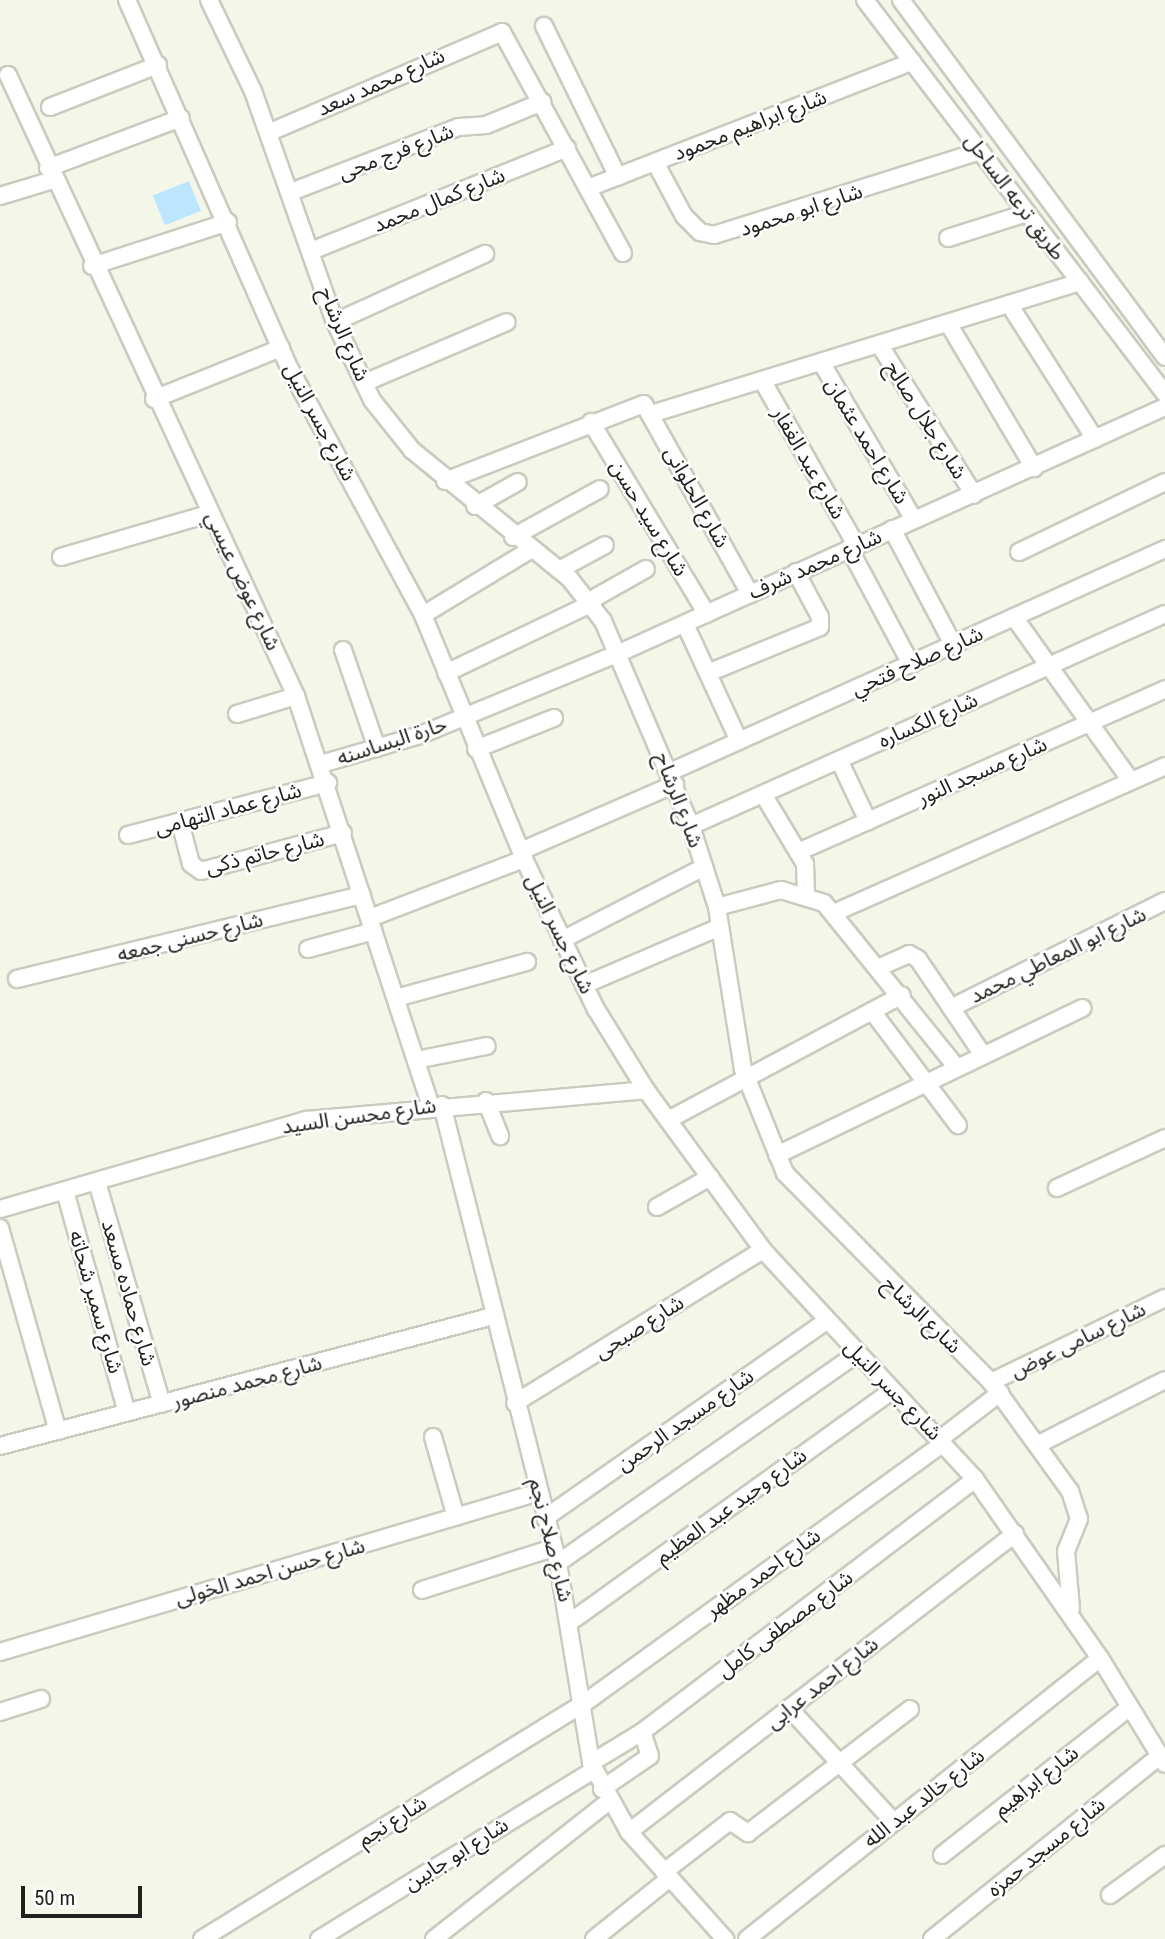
<!DOCTYPE html>
<meta charset="utf-8">
<style>
body{margin:0}
#map{position:relative;width:1165px;height:1939px;overflow:hidden;background:#f5f6ea;font-family:"Roboto Condensed","Noto Sans Arabic",sans-serif}
div>[style]{position:absolute}
[style*='--x']{left:calc(var(--x)*1px);top:calc(var(--y)*1px);width:calc(var(--w)*1px);rotate:calc(var(--a)*1deg)}
.building>*{inset:0;background:#bbe6fe;transform-origin:0 0}
.roads{filter:drop-shadow(2px 0 #cacbbf) drop-shadow(-2px 0 #cacbbf) drop-shadow(0 2px #cacbbf) drop-shadow(0 -2px #cacbbf)}
.minor>*{height:16px;margin:-8px;padding:0 8px;transform-origin:8px;border-radius:8px;background:#fff}
span{translate:-50% -50%;white-space:nowrap;text-align:center;line-height:1.15;-webkit-text-stroke:5px #fff;paint-order:stroke}
.street-label{font-size:21px;color:#21221d}
.scale{position:absolute;left:21px;top:1886px;width:121px;height:32px;box-sizing:border-box;border:4px solid #21221d;border-top:0;padding-left:9px;font-size:21px;line-height:24px;white-space:nowrap;color:#21221d;-webkit-text-stroke:5px #fff;paint-order:stroke}
</style>
<div id="map">
<div class="building">
<div style="left:189px;top:181px;width:32px;height:39px;rotate:68deg"></div>
</div>
<div class="roads">
<div class="minor">
<div style="--x:127;--y:0;--w:403;--a:66.2"></div>
<div style="--x:290;--y:369;--w:280;--a:61.6"></div>
<div style="--x:423;--y:615;--w:264;--a:67.5"></div>
<div style="--x:524;--y:859;--w:166;--a:64.4"></div>
<div style="--x:596;--y:1009;--w:95;--a:58.3"></div>
<div style="--x:646;--y:1090;--w:198;--a:53.8"></div>
<div style="--x:763;--y:1250;--w:312;--a:47.2"></div>
<div style="--x:975;--y:1479;--w:218;--a:55.1"></div>
<div style="--x:1100;--y:1658;--w:124;--a:58.5"></div>
<div style="--x:209;--y:0;--w:101;--a:64.2"></div>
<div style="--x:253;--y:91;--w:245;--a:70.5"></div>
<div style="--x:335;--y:322;--w:86;--a:64.6"></div>
<div style="--x:372;--y:400;--w:64;--a:51.3"></div>
<div style="--x:412;--y:450;--w:204;--a:39.2"></div>
<div style="--x:570;--y:579;--w:53;--a:51.8"></div>
<div style="--x:603;--y:621;--w:223;--a:66.8"></div>
<div style="--x:691;--y:826;--w:85;--a:72.2"></div>
<div style="--x:717;--y:907;--w:164;--a:80.9"></div>
<div style="--x:743;--y:1069;--w:112;--a:68"></div>
<div style="--x:785;--y:1173;--w:293;--a:45.4"></div>
<div style="--x:991;--y:1382;--w:135;--a:54.1"></div>
<div style="--x:1070;--y:1491;--w:29;--a:72"></div>
<div style="--x:1079;--y:1519;--w:35;--a:112"></div>
<div style="--x:1066;--y:1551;--w:58;--a:85.1"></div>
<div style="--x:865;--y:0;--w:495;--a:52.7"></div>
<div style="--x:901;--y:0;--w:444;--a:53.5"></div>
<div style="--x:544;--y:26;--w:168;--a:63.9"></div>
<div style="--x:8;--y:75;--w:685;--a:65.12"></div>
<div style="--x:296;--y:696;--w:432;--a:71.8"></div>
<div style="--x:50;--y:107;--w:116;--a:-21.3"></div>
<div style="--x:268;--y:133;--w:255;--a:-23.3"></div>
<div style="--x:502;--y:32;--w:252;--a:61.3"></div>
<div style="--x:655;--y:162;--w:61;--a:61.8"></div>
<div style="--x:684;--y:216;--w:23;--a:45"></div>
<div style="--x:700;--y:232;--w:14;--a:12"></div>
<div style="--x:714;--y:235;--w:279;--a:-17.5"></div>
<div style="--x:48;--y:168;--w:142;--a:-20.6"></div>
<div style="--x:588;--y:188;--w:348;--a:-21.3"></div>
<div style="--x:291;--y:192;--w:180;--a:-21.2"></div>
<div style="--x:459;--y:127;--w:27;--a:-4"></div>
<div style="--x:486;--y:125;--w:61;--a:-22.3"></div>
<div style="--x:0;--y:196;--w:55;--a:-16.8"></div>
<div style="--x:948;--y:238;--w:83;--a:-17.6"></div>
<div style="--x:311;--y:251;--w:276;--a:-21.9"></div>
<div style="--x:92;--y:266;--w:143;--a:-17.9"></div>
<div style="--x:1009;--y:304;--w:160;--a:57.5"></div>
<div style="--x:335;--y:322;--w:165;--a:-24.4"></div>
<div style="--x:948;--y:323;--w:169;--a:59.3"></div>
<div style="--x:879;--y:344;--w:178;--a:57.8"></div>
<div style="--x:821;--y:362;--w:183;--a:59.5"></div>
<div style="--x:762;--y:380;--w:190;--a:60.3"></div>
<div style="--x:364;--y:383;--w:155;--a:-23.1"></div>
<div style="--x:154;--y:399;--w:137;--a:-21.9"></div>
<div style="--x:651;--y:414;--w:449;--a:-17.1"></div>
<div style="--x:591;--y:422;--w:224;--a:58.9"></div>
<div style="--x:445;--y:481;--w:213;--a:-21.2"></div>
<div style="--x:644;--y:404;--w:218;--a:60.8"></div>
<div style="--x:475;--y:506;--w:49;--a:-29.2"></div>
<div style="--x:892;--y:529;--w:130;--a:62.1"></div>
<div style="--x:513;--y:537;--w:99;--a:-28.9"></div>
<div style="--x:849;--y:548;--w:132;--a:61.9"></div>
<div style="--x:1019;--y:552;--w:162;--a:-25.6"></div>
<div style="--x:61;--y:557;--w:156;--a:-16.3"></div>
<div style="--x:559;--y:570;--w:52;--a:-28.5"></div>
<div style="--x:591;--y:600;--w:63;--a:-29.4"></div>
<div style="--x:423;--y:615;--w:125;--a:-31.3"></div>
<div style="--x:1014;--y:617;--w:201;--a:54.5"></div>
<div style="--x:685;--y:624;--w:129;--a:65.2"></div>
<div style="--x:343;--y:650;--w:104;--a:70.9"></div>
<div style="--x:446;--y:673;--w:163;--a:-25.5"></div>
<div style="--x:708;--y:673;--w:121;--a:-22.3"></div>
<div style="--x:820;--y:627;--w:10;--a:-90"></div>
<div style="--x:820;--y:617;--w:51;--a:-118.1"></div>
<div style="--x:237;--y:714;--w:62;--a:-17"></div>
<div style="--x:476;--y:749;--w:84;--a:-21.7"></div>
<div style="--x:839;--y:760;--w:68;--a:64.6"></div>
<div style="--x:321;--y:764;--w:103;--a:-16.3"></div>
<div style="--x:420;--y:735;--w:213;--a:-22.4"></div>
<div style="--x:617;--y:654;--w:601;--a:-24.26"></div>
<div style="--x:670;--y:772;--w:543;--a:-24.25"></div>
<div style="--x:763;--y:794;--w:82;--a:59"></div>
<div style="--x:805;--y:864;--w:30;--a:88"></div>
<div style="--x:180;--y:822;--w:43;--a:75.3"></div>
<div style="--x:191;--y:864;--w:12;--a:35"></div>
<div style="--x:201;--y:871;--w:147;--a:-15"></div>
<div style="--x:691;--y:826;--w:519;--a:-24.1"></div>
<div style="--x:128;--y:835;--w:207;--a:-14.6"></div>
<div style="--x:521;--y:851;--w:168;--a:-23.5"></div>
<div style="--x:798;--y:852;--w:402;--a:-23.9"></div>
<div style="--x:717;--y:907;--w:66;--a:-14.9"></div>
<div style="--x:781;--y:890;--w:45;--a:16.8"></div>
<div style="--x:824;--y:903;--w:212;--a:51.1"></div>
<div style="--x:836;--y:912;--w:360;--a:-23.9"></div>
<div style="--x:370;--y:918;--w:165;--a:-21"></div>
<div style="--x:562;--y:940;--w:160;--a:-27.2"></div>
<div style="--x:308;--y:949;--w:68;--a:-15.3"></div>
<div style="--x:880;--y:967;--w:32;--a:-24"></div>
<div style="--x:909;--y:954;--w:10;--a:29"></div>
<div style="--x:918;--y:959;--w:116;--a:55.9"></div>
<div style="--x:17;--y:979;--w:355;--a:-13.7"></div>
<div style="--x:584;--y:985;--w:148;--a:-23.1"></div>
<div style="--x:396;--y:998;--w:136;--a:-15.4"></div>
<div style="--x:951;--y:1008;--w:239;--a:-26.6"></div>
<div style="--x:872;--y:1011;--w:143;--a:53"></div>
<div style="--x:416;--y:1060;--w:72;--a:-11.2"></div>
<div style="--x:486;--y:1101;--w:38;--a:68"></div>
<div style="--x:442;--y:1105;--w:472;--a:75.8"></div>
<div style="--x:558;--y:1563;--w:203;--a:80.6"></div>
<div style="--x:591;--y:1763;--w:79;--a:61.2"></div>
<div style="--x:629;--y:1832;--w:144;--a:48.1"></div>
<div style="--x:668;--y:1120;--w:265;--a:-28.1"></div>
<div style="--x:777;--y:1155;--w:339;--a:-25.7"></div>
<div style="--x:97;--y:1182;--w:231;--a:73.7"></div>
<div style="--x:1057;--y:1188;--w:119;--a:-24.8"></div>
<div style="--x:65;--y:1191;--w:230;--a:74.4"></div>
<div style="--x:657;--y:1207;--w:61;--a:-29.5"></div>
<div style="--x:0;--y:1209;--w:319;--a:-16.2"></div>
<div style="--x:306;--y:1120;--w:341;--a:-5"></div>
<div style="--x:0;--y:1228;--w:211;--a:74.1"></div>
<div style="--x:991;--y:1382;--w:193;--a:-25.8"></div>
<div style="--x:515;--y:1403;--w:291;--a:-31.7"></div>
<div style="--x:433;--y:1437;--w:83;--a:74"></div>
<div style="--x:940;--y:1439;--w:76;--a:-37.5"></div>
<div style="--x:1039;--y:1444;--w:141;--a:-26.9"></div>
<div style="--x:0;--y:1446;--w:510;--a:-14.77"></div>
<div style="--x:545;--y:1518;--w:343;--a:-35"></div>
<div style="--x:558;--y:1563;--w:365;--a:-35"></div>
<div style="--x:422;--y:1590;--w:138;--a:-17.8"></div>
<div style="--x:570;--y:1622;--w:396;--a:-35.7"></div>
<div style="--x:0;--y:1652;--w:562;--a:-16.53"></div>
<div style="--x:789;--y:1708;--w:155;--a:47.4"></div>
<div style="--x:0;--y:1712;--w:43;--a:-17.6"></div>
<div style="--x:591;--y:1763;--w:60;--a:-31.3"></div>
<div style="--x:642;--y:1732;--w:418;--a:-37.2"></div>
<div style="--x:602;--y:1789;--w:58;--a:-34.5"></div>
<div style="--x:650;--y:1756;--w:25;--a:-108"></div>
<div style="--x:629;--y:1832;--w:488;--a:-37.7"></div>
<div style="--x:942;--y:1855;--w:239;--a:-38.2"></div>
<div style="--x:664;--y:1872;--w:83;--a:-37.7"></div>
<div style="--x:730;--y:1821;--w:22;--a:34"></div>
<div style="--x:748;--y:1833;--w:204;--a:-37.4"></div>
<div style="--x:1110;--y:1895;--w:68;--a:-36"></div>
<div style="--x:202;--y:1939;--w:448;--a:-31.7"></div>
<div style="--x:583;--y:1704;--w:445;--a:-35.9"></div>
<div style="--x:319;--y:1939;--w:323;--a:-31.6"></div>
<div style="--x:434;--y:1939;--w:221;--a:-38.2"></div>
<div style="--x:594;--y:1939;--w:97;--a:-38.8"></div>
<div style="--x:747;--y:1939;--w:451;--a:-38.5"></div>
<div style="--x:932;--y:1939;--w:292;--a:-38.8"></div>
</div>
</div>
<div class="street-label">
<span style="left:381px;top:82px;rotate:-24deg">شارع محمد سعد</span>
<span style="left:750px;top:125px;rotate:-21deg">شارع ابراهيم محمود</span>
<span style="left:396px;top:152px;rotate:-21deg">شارع فرج محى</span>
<span style="left:1015px;top:197px;rotate:53deg">طريق ترعه الساحل</span>
<span style="left:439px;top:200px;rotate:-22deg">شارع كمال محمد</span>
<span style="left:801px;top:210px;rotate:-18deg">شارع ابو محمود</span>
<span style="left:344px;top:334px;rotate:67deg">شارع الرشاح</span>
<span style="left:926px;top:420px;rotate:58deg">شارع جلال صالح</span>
<span style="left:320px;top:422px;rotate:62deg">شارع جسر النيل</span>
<span style="left:867px;top:441px;rotate:59deg">شارع احمد عثمان</span>
<span style="left:809px;top:463px;rotate:60deg">شارع عبد الغفار</span>
<span style="left:697px;top:497px;rotate:61deg">شارع الحلوانى</span>
<span style="left:649px;top:518px;rotate:59deg">شارع سيد حسن</span>
<span style="left:815px;top:564px;rotate:-24deg">شارع محمد شرف</span>
<span style="left:243px;top:581px;rotate:65deg">شارع عوض عيسي</span>
<span style="left:917px;top:661px;rotate:-24deg">شارع صلاح فتحي</span>
<span style="left:928px;top:720px;rotate:-24deg">شارع الكساره</span>
<span style="left:392px;top:741px;rotate:-18deg">حارة البساسنه</span>
<span style="left:982px;top:771px;rotate:-24deg">شارع مسجد النور</span>
<span style="left:679px;top:800px;rotate:69deg">شارع الرشاح</span>
<span style="left:228px;top:809px;rotate:-15deg">شارع عماد التهامى</span>
<span style="left:265px;top:853px;rotate:-14deg">شارع حاتم ذكى</span>
<span style="left:560px;top:934px;rotate:64deg">شارع جسر النيل</span>
<span style="left:190px;top:937px;rotate:-14deg">شارع حسنى جمعه</span>
<span style="left:1058px;top:955px;rotate:-26deg">شارع ابو المعاطي محمد</span>
<span style="left:359px;top:1116px;rotate:-8deg">شارع محسن السيد</span>
<span style="left:129px;top:1293px;rotate:74deg">شارع حماده مسعد</span>
<span style="left:96px;top:1302px;rotate:74deg">شارع سمير شحاته</span>
<span style="left:922px;top:1315px;rotate:44deg">شارع الرشاح</span>
<span style="left:639px;top:1327px;rotate:-32deg">شارع صبحى</span>
<span style="left:1078px;top:1340px;rotate:-26deg">شارع سامى عوض</span>
<span style="left:247px;top:1382px;rotate:-15deg">شارع محمد منصور</span>
<span style="left:893px;top:1390px;rotate:46deg">شارع جسر النيل</span>
<span style="left:685px;top:1420px;rotate:-35deg">شارع مسجد الرحمن</span>
<span style="left:731px;top:1506px;rotate:-36deg">شارع وحيد عبد العظيم</span>
<span style="left:551px;top:1540px;rotate:76deg">شارع صلاح نجم</span>
<span style="left:270px;top:1572px;rotate:-16deg">شارع حسن احمد الخولى</span>
<span style="left:763px;top:1573px;rotate:-36deg">شارع احمد مظهر</span>
<span style="left:785px;top:1624px;rotate:-37deg">شارع مصطفى كامل</span>
<span style="left:822px;top:1683px;rotate:-38deg">شارع احمد عرابى</span>
<span style="left:1036px;top:1781px;rotate:-38deg">شارع ابراهيم</span>
<span style="left:924px;top:1798px;rotate:-38deg">شارع خالد عبد الله</span>
<span style="left:392px;top:1821px;rotate:-32deg">شارع نجم</span>
<span style="left:1046px;top:1847px;rotate:-39deg">شارع مسجد حمزه</span>
<span style="left:456px;top:1854px;rotate:-32deg">شارع ابو جابين</span>
</div>
<div class="scale">50 m</div>
</div>
